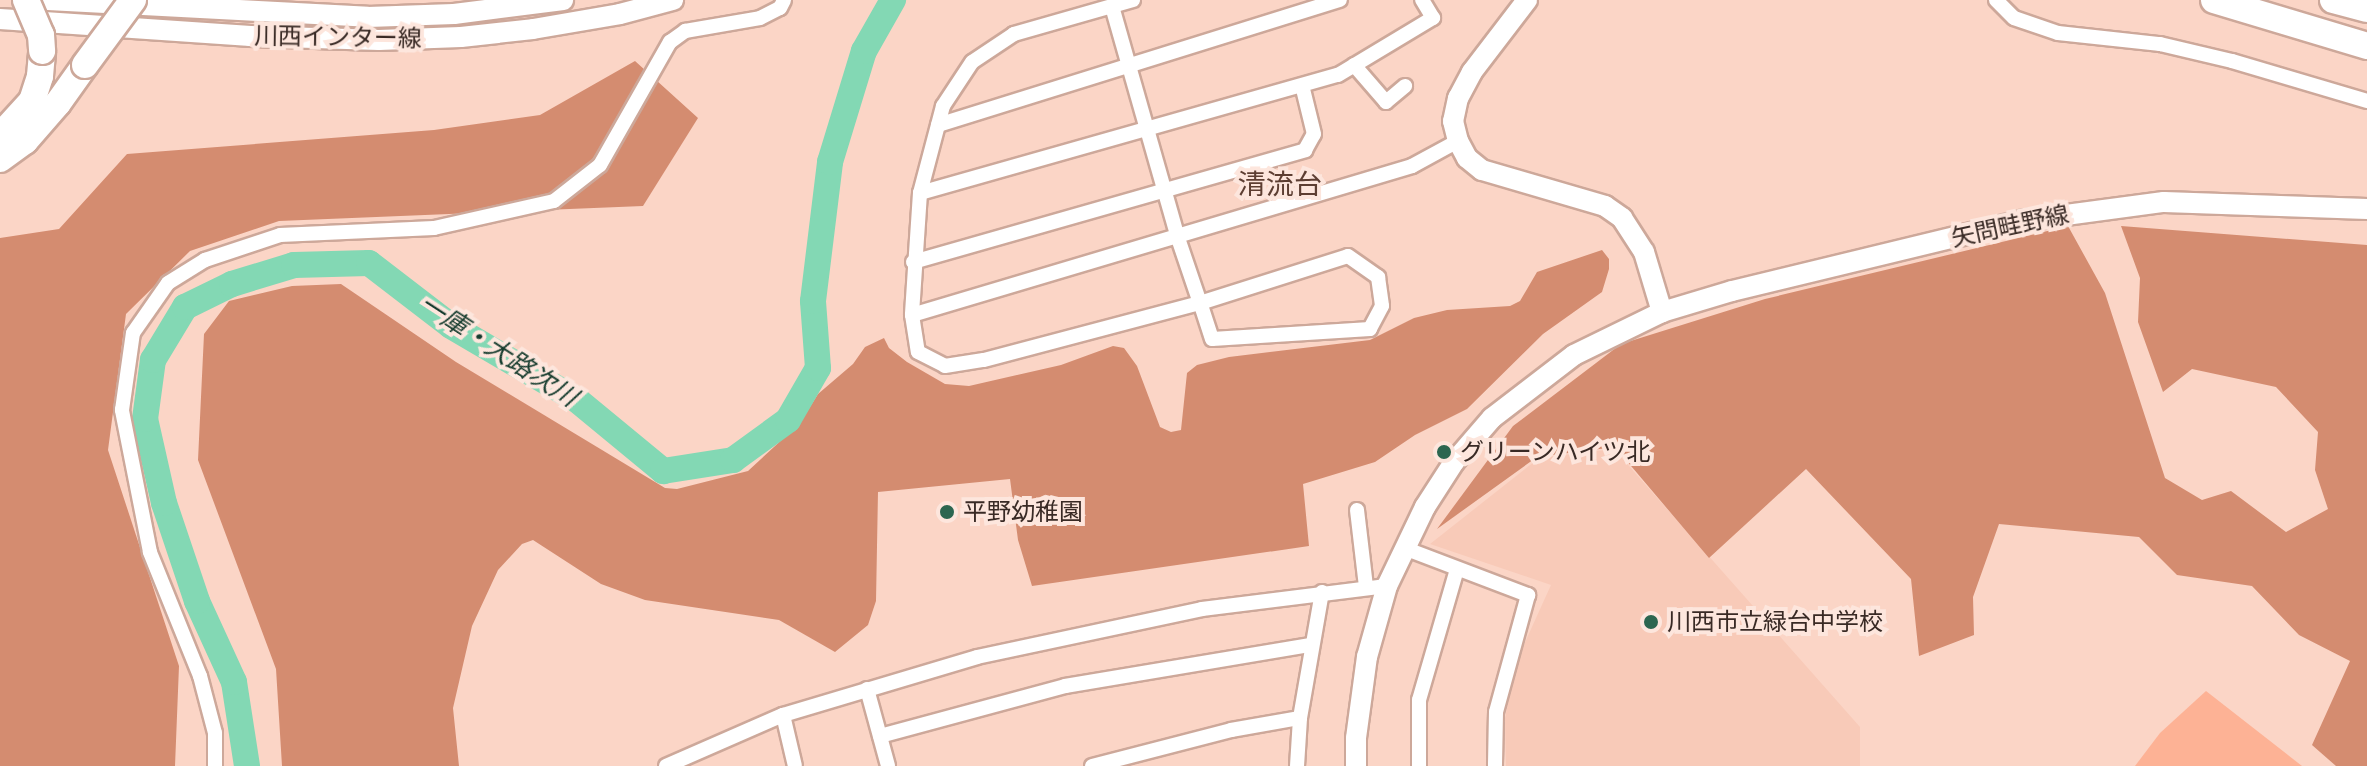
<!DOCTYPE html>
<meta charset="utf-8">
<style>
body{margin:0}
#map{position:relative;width:2367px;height:766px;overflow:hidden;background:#fbd5c6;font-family:Helvetica,"Noto Sans JP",sans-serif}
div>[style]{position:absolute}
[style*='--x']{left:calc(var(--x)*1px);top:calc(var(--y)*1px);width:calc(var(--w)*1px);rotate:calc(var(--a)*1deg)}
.built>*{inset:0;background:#f8cab8}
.green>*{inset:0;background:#fdb295}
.forest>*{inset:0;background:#d48c70}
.river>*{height:26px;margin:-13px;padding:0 13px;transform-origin:13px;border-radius:13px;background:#83d8b4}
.roads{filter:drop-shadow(2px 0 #cda89a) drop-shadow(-2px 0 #cda89a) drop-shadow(0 2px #cda89a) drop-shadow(0 -2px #cda89a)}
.street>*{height:14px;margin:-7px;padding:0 7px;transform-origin:7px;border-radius:7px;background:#fff}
.secondary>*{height:20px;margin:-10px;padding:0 10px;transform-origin:10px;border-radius:10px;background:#fff}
.highway>*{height:26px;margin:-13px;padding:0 13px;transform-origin:13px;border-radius:13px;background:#fff}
.bridges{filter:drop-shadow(2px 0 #cda89a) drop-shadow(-2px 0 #cda89a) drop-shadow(0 2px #cda89a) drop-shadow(0 -2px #cda89a)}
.highway-bridge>*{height:26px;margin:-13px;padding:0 13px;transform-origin:13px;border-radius:13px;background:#fff}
.dots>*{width:22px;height:22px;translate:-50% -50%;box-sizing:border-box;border:4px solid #fde6dd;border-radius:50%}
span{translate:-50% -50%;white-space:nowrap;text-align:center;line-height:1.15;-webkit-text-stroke:8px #fde6dd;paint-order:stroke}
.street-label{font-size:24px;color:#392a25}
.poi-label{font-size:24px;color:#392a25}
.left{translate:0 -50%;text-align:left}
.water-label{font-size:26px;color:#163c2e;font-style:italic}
.quarter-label{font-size:28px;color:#5d3e32}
</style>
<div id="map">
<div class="built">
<div style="clip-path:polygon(1614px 449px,1860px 727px,1860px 766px,1506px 766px,1505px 718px,1517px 660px,1551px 585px,1430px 544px,1539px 458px)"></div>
</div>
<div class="green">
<div style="clip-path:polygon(2206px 691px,2302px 766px,2135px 766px,2160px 733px)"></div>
</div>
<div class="forest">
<div style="clip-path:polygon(635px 61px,698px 118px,643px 206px,279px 221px,190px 251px,126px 314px,108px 450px,179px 666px,175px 766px,0 766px,0 238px,59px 229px,127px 154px,434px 130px,540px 115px)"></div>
<div style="clip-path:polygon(2068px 226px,2105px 293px,2165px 478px,2202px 500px,2231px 491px,2286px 532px,2328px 509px,2315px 470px,2318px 432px,2276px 387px,2192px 369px,2163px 392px,2138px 322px,2140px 278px,2121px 226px,2367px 245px,2367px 766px,2336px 766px,2312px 745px,2350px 661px,2299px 635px,2252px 586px,2177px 575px,2139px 537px,1999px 524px,1973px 597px,1974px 635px,1919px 656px,1911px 579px,1806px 469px,1709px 558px,1615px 447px,1537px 457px,1437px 529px,1513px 426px,1621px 344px,1765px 299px)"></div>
<div style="clip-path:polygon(1602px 250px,1609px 259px,1609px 269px,1602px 292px,1543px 334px,1467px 409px,1415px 435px,1375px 462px,1303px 484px,1309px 546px,1032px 586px,1018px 540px,1010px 479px,878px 492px,876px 601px,868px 625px,835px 652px,779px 620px,645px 600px,601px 584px,533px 540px,522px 544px,498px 570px,472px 626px,453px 708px,459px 766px,282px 766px,276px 669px,198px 460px,204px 334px,229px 301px,292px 286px,341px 284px,456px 362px,665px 488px,677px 489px,748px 471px,800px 423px,818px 394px,853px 364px,865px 347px,884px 338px,889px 348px,907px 362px,945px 384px,969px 386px,1061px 365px,1113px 346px,1124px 348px,1137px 366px,1160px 427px,1171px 432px,1181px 430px,1187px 373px,1197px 365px,1229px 357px,1370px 340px,1414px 318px,1447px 310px,1510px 306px,1520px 301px,1537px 272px)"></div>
</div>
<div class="river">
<div style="--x:247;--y:766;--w:85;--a:-98.8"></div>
<div style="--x:234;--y:682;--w:89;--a:-114.6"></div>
<div style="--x:197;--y:601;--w:103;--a:-108.6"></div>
<div style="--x:164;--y:503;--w:86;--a:-102.7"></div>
<div style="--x:145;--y:419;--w:60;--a:-82.3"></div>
<div style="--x:153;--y:360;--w:62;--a:-58.9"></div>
<div style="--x:185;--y:307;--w:52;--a:-26.1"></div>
<div style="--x:232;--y:284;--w:65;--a:-17"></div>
<div style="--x:294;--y:265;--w:75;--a:-1.5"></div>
<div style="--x:369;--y:263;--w:103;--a:37.5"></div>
<div style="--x:451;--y:326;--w:146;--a:30.4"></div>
<div style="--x:577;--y:400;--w:112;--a:39.5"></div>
<div style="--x:663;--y:471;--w:71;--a:-8.9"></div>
<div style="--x:733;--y:460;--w:68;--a:-36"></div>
<div style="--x:788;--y:420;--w:60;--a:-60"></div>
<div style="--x:818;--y:368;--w:67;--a:-94.3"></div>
<div style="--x:813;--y:301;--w:140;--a:-83"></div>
<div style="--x:830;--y:162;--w:116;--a:-73"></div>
<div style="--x:864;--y:51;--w:59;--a:-60.4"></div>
</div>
<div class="roads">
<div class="street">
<div style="--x:1133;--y:0;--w:124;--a:164.1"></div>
<div style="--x:1014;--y:34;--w:50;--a:146.3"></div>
<div style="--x:972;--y:62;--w:53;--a:123.4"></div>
<div style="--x:943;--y:106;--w:90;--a:104.8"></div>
<div style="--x:920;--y:193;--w:434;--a:-15.8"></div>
<div style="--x:1338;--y:75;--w:111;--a:-31"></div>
<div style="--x:1433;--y:18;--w:21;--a:-121"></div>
<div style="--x:1996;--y:0;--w:25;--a:45"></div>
<div style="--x:2014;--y:18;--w:46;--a:18.8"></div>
<div style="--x:2058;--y:33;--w:103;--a:6.2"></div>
<div style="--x:2160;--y:44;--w:74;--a:13.3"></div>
<div style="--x:2232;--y:61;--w:141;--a:16.5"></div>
<div style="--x:1354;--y:65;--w:49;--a:49.1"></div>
<div style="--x:1386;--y:102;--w:25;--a:-40"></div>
<div style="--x:938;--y:125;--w:421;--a:-17.3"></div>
<div style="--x:920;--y:193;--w:122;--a:93.8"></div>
<div style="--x:912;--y:315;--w:522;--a:-16.59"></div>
<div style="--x:1412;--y:166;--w:52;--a:-28.5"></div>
<div style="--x:913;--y:262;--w:408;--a:-15.9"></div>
<div style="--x:1305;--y:150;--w:18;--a:-61"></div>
<div style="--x:1314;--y:134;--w:50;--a:-103.8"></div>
<div style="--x:912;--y:315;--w:37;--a:81"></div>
<div style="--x:918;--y:352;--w:30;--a:27"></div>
<div style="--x:945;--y:366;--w:39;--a:-9"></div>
<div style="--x:984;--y:360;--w:223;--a:-14.8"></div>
<div style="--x:1200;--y:303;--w:155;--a:-17.6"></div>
<div style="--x:1348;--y:256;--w:37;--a:35"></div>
<div style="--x:1378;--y:277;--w:29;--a:82"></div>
<div style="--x:1382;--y:306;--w:26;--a:118"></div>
<div style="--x:1370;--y:329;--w:158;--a:176.4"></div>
<div style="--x:1212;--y:339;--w:38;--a:-108"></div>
<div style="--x:1200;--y:303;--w:69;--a:-108.7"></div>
<div style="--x:1178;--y:238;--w:241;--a:-105.9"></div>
<div style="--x:1357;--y:510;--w:78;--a:83.3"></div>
<div style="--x:1404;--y:548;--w:133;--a:20.8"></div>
<div style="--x:1528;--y:595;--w:121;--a:105.3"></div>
<div style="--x:1496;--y:712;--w:54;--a:91.1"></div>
<div style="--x:867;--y:689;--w:80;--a:74.7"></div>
<div style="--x:783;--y:715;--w:52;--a:76.8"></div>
<div style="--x:880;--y:736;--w:192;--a:-15.1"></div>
<div style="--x:1065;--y:686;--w:249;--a:-9.5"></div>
<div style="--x:215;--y:766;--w:33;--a:-90"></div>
<div style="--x:215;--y:733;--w:59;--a:-104.7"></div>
<div style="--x:200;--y:676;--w:134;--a:-112"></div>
<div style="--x:150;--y:552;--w:145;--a:-101.2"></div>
<div style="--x:122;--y:410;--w:78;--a:-81.9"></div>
<div style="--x:133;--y:333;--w:61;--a:-55"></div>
<div style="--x:168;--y:283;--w:44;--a:-31.9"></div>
<div style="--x:205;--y:260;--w:79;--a:-18.4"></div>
<div style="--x:280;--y:235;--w:154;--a:-2.6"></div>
<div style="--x:434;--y:228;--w:123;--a:-12.7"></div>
<div style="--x:554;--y:201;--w:58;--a:-38"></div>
<div style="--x:600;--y:165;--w:142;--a:-60.4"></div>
<div style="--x:670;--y:42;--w:19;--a:-36"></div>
<div style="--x:685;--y:31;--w:76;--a:-9.8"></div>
<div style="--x:760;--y:18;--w:22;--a:-27"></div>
<div style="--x:780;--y:8;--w:9;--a:-63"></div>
<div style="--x:666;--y:766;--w:128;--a:-23.6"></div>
<div style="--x:783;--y:715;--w:202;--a:-16.6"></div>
<div style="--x:977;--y:657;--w:230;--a:-12"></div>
<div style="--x:1202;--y:609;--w:186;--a:-7.1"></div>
<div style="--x:1092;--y:766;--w:144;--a:-14.5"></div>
<div style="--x:1231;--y:730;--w:70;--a:-9.9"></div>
<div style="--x:1297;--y:766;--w:48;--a:-86.4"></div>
<div style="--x:1300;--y:718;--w:128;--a:-80.1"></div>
<div style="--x:1419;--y:766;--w:66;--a:-90"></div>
<div style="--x:1419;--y:700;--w:136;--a:-73.8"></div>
</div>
<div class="secondary">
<div style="--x:48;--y:0;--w:320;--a:3"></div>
<div style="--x:368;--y:17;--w:86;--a:-2"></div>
<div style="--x:454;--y:14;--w:110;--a:-7.3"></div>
<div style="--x:1527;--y:0;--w:91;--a:127.4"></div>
<div style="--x:1472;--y:72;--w:30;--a:118"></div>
<div style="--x:1458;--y:98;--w:24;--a:102"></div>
<div style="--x:1453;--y:121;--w:21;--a:76"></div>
<div style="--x:1458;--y:141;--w:19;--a:62"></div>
<div style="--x:1467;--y:158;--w:19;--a:39"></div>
<div style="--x:1482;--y:170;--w:128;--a:16.3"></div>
<div style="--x:1605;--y:206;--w:21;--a:35"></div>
<div style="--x:1622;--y:218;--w:40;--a:57.1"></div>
<div style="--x:1644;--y:252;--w:63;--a:73.3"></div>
<div style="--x:0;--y:19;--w:251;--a:3.9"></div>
<div style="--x:250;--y:36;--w:129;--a:1.8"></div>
<div style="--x:379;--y:40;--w:82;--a:-2.1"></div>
<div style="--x:461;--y:37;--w:72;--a:-6.3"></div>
<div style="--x:533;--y:29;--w:88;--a:-9.8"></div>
<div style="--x:620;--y:14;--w:55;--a:-14.8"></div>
<div style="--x:1356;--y:766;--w:28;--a:-90"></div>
<div style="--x:1356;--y:738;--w:82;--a:-82.3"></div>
<div style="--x:1367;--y:657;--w:74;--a:-74.3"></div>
<div style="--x:1387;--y:586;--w:88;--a:-64.3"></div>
<div style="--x:1425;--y:507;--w:54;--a:-57.2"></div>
<div style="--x:1454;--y:462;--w:58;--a:-49.2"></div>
<div style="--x:1492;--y:418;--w:103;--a:-37.5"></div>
<div style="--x:1574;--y:355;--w:98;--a:-26"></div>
<div style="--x:1662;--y:312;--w:73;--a:-16.7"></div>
<div style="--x:1732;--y:291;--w:297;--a:-13.6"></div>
<div style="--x:2021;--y:221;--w:144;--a:-7.6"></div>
<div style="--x:2164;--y:202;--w:203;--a:2"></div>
</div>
<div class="highway">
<div style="--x:2214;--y:0;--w:160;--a:16.7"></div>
<div style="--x:2333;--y:0;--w:35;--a:15"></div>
<div style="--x:0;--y:136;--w:47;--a:-47.6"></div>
<div style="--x:32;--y:101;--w:26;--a:-72"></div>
<div style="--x:40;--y:76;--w:25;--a:-85"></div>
<div style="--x:0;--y:159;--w:31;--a:-36"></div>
<div style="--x:25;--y:141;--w:50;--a:-49"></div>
<div style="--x:58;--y:103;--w:47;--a:-54.6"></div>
</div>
</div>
<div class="bridges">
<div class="highway-bridge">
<div style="--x:26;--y:0;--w:38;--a:67"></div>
<div style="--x:41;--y:35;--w:16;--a:86"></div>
<div style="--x:85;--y:65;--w:81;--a:-53.6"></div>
</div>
</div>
<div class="dots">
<div style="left:1444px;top:452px;background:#2c6650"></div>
<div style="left:947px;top:512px;background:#2c6650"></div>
<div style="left:1651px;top:622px;background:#2c6650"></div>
</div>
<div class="street-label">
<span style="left:338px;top:37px;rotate:1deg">川西インター線</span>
<span style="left:2010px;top:226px;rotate:-12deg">矢問畦野線</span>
</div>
<div class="poi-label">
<span class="left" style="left:1460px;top:452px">グリーンハイツ北</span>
<span class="left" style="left:963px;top:512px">平野幼稚園</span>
<span class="left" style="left:1667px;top:622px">川西市立緑台中学校</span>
</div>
<div class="water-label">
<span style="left:498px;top:351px;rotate:33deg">一庫・大路次川</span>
</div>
<div class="quarter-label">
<span style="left:1280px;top:185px">清流台</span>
</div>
</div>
